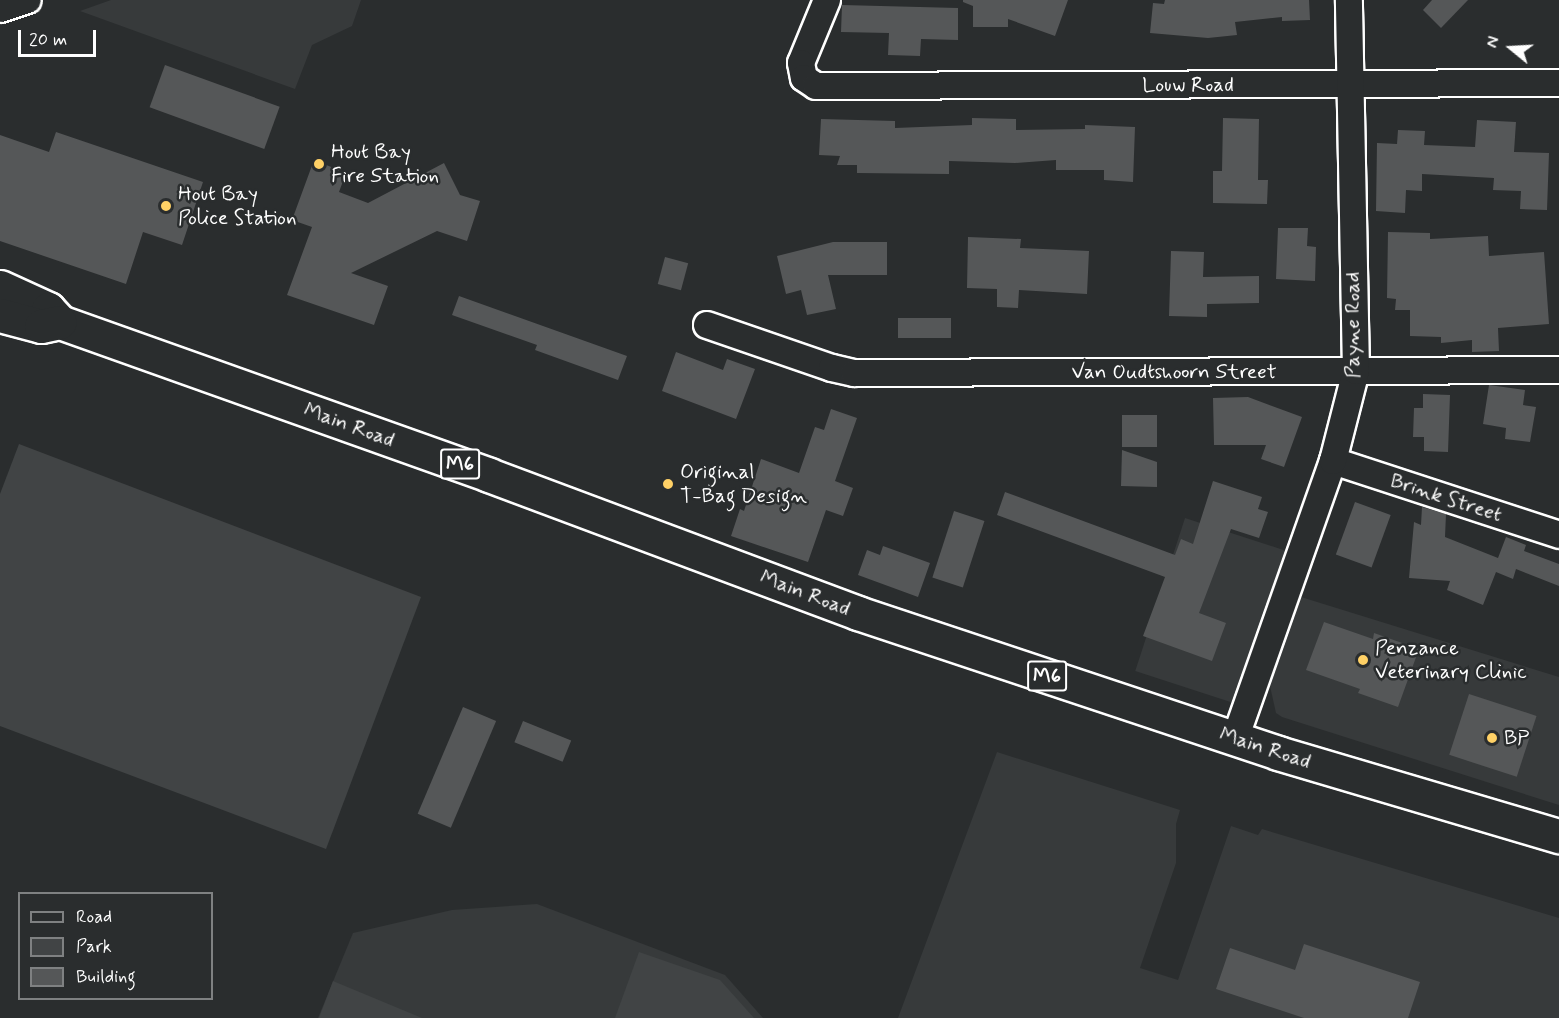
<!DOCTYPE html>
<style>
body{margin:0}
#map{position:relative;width:1559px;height:1018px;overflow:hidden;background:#2a2d2e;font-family:Mynerve,sans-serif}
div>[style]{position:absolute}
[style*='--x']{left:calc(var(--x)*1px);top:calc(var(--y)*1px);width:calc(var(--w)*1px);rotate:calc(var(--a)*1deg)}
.built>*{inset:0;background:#373a3b;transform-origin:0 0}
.green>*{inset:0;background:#414445}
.building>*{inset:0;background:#555758;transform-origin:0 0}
.roads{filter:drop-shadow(2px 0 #fff) drop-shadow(-2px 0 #fff) drop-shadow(0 2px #fff) drop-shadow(0 -2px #fff)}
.minor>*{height:26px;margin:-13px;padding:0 13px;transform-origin:13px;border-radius:13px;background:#2a2d2e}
.primary>*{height:33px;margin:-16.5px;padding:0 16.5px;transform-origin:16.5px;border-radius:16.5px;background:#2a2d2e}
.dots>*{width:16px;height:16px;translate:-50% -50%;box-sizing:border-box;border:3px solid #2a2d2e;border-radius:50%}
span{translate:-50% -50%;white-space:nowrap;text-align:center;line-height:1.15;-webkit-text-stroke:5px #2a2d2e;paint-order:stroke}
.shield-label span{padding:2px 4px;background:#2a2d2e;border:2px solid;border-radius:4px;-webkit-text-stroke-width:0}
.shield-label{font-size:20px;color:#fff;font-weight:700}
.street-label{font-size:21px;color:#fff}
.poi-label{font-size:21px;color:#fff}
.left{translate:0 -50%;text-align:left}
.legend{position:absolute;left:18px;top:892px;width:195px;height:108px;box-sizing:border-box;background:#2a2d2e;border:2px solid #7f8182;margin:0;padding:8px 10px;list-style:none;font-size:18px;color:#fff}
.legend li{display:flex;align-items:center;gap:12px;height:30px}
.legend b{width:30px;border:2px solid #7f8182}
.north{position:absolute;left:1481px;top:18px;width:60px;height:60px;-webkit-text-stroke:4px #2a2d2e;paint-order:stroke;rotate:288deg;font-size:16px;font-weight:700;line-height:24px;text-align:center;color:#fff}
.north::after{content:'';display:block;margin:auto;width:21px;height:27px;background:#fff;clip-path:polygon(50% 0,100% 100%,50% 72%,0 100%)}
.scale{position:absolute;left:18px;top:30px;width:78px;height:27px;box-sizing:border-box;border:3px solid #fff;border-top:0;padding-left:8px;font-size:18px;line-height:21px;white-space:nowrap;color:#fff;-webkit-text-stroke:4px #2a2d2e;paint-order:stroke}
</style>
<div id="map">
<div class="built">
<i style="clip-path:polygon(111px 0,361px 0,352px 26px,312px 45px,295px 89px,80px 11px)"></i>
<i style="left:1185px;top:518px;width:105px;height:161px;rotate:18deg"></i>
<i style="clip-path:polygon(1301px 597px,1559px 677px,1559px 805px,1282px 717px,1276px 713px,1270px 686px)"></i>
<i style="clip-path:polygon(997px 752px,1180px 810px,1176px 824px,1176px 863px,1140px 968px,1178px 980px,1231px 826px,1258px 835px,1262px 829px,1559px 918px,1559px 1018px,898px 1018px)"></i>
<i style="clip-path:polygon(537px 904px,725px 975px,763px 1018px,318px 1018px,353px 933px,452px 910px)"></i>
</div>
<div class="green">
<i style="clip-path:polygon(19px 444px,421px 597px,326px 849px,0 726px,0 494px)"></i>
<i style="clip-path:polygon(639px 952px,720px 980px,754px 1018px,615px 1018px)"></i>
<i style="clip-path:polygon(333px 981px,422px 1018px,319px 1018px)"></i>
</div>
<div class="building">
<i style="clip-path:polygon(963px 0,1068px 0,1055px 36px,1008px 19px,1008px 27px,973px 27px,973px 6px,963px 2px)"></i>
<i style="clip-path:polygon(1165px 0,1309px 0,1310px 20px,1282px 21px,1282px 17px,1235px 22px,1237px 35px,1208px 38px,1150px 33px,1153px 3px,1164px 4px)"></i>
<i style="clip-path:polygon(1432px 0,1468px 0,1441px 28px,1423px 10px)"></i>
<i style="clip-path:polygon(842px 5px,958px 8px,958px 40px,921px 39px,920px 56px,888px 55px,889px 33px,841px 32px)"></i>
<i style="left:165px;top:65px;width:122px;height:45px;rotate:20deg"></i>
<i style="clip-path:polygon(972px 118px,1016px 119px,1016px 130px,1085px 129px,1085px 125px,1135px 127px,1133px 182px,1104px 180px,1104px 170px,1056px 170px,1056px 160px,1015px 163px,949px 161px,949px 174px,857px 173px,857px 165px,837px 165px,840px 156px,819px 155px,821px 119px,895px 121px,895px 128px,972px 125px)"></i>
<i style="clip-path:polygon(1223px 118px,1259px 119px,1258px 180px,1268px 180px,1267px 204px,1213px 203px,1213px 171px,1222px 171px)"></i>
<i style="clip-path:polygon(1477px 120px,1516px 122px,1514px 152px,1549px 153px,1547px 210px,1520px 209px,1521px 191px,1493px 190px,1494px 178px,1422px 174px,1422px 191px,1406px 190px,1405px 213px,1376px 211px,1377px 143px,1397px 144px,1398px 130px,1425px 131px,1424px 145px,1475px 147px)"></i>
<i style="clip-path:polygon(56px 132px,203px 182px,182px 245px,143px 232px,126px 284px,0 241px,0 135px,49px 152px)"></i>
<i style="clip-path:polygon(314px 160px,346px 173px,339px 192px,368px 203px,444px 163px,460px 195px,480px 201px,467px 241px,437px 231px,351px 273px,388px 286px,374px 325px,287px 295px,312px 227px,292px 220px)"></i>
<i style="clip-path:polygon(1278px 228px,1308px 228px,1307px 246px,1316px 247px,1315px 281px,1276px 279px)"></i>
<i style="clip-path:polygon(1388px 232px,1430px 233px,1430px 239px,1488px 236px,1489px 256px,1544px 252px,1549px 324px,1498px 328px,1499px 351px,1472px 352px,1472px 340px,1441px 343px,1441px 337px,1410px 336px,1410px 310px,1395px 310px,1396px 299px,1387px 298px)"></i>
<i style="clip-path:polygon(968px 237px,1021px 239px,1020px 248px,1089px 251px,1087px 294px,1019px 290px,1018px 308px,997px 307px,997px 289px,967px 288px)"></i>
<i style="clip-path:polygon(833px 242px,887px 242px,887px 275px,828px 275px,836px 309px,807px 315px,801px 290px,786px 294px,777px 256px)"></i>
<i style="clip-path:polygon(1171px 251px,1204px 252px,1203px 277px,1259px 276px,1259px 303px,1207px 304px,1207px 317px,1169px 316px)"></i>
<i style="left:665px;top:257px;width:24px;height:28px;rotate:15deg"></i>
<i style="clip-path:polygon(459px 296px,627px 356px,618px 380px,535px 350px,537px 345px,452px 315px)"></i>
<i style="left:898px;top:318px;width:53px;height:20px"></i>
<i style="clip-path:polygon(676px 352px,723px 370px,727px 359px,755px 369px,736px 419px,662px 391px)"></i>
<i style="clip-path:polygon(1489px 385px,1525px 390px,1523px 405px,1536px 407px,1530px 442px,1505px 439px,1506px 428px,1483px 424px)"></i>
<i style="clip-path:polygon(1423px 394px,1450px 395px,1448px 452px,1424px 451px,1424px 437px,1413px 437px,1414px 408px,1423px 408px)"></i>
<i style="clip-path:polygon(1248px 397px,1302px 417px,1284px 467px,1261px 459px,1266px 445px,1214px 445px,1213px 398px)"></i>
<i style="clip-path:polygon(831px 409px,857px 418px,835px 481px,853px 488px,843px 516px,826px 510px,808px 562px,731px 536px,740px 509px,744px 511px,761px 459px,799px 473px,815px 427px,824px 430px)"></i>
<i style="left:1122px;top:415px;width:35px;height:32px"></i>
<i style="clip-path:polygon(1122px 450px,1157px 462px,1157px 487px,1121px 486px)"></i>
<i style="clip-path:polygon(1213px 481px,1262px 497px,1258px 509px,1268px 512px,1259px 538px,1231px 529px,1199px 613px,1226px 623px,1212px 661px,1143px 636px,1165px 577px,997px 515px,1005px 492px,1175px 555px,1181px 539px,1193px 544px)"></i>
<i style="left:1355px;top:502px;width:38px;height:56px;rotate:20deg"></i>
<i style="clip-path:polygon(1422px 507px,1446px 514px,1445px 537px,1498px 558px,1506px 537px,1526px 545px,1524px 551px,1559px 564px,1559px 586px,1516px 569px,1513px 579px,1496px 572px,1483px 605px,1447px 590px,1450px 581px,1409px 578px,1414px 522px,1421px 525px)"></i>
<i style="left:954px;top:511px;width:32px;height:70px;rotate:18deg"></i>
<i style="clip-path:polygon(883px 546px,930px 563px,918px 597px,858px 575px,867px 550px,880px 555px)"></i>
<i style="clip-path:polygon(1324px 622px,1373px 639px,1374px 633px,1419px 649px,1398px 707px,1358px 693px,1360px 689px,1306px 670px)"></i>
<i style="left:1469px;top:694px;width:71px;height:64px;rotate:18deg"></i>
<i style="left:463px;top:707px;width:36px;height:116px;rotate:23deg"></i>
<i style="left:523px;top:721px;width:52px;height:23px;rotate:22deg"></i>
<i style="clip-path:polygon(1304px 944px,1420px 982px,1408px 1018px,1304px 1018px,1216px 989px,1230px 948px,1295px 970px)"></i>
</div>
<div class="roads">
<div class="minor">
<i style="--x:827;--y:0;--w:68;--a:112.4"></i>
<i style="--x:801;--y:63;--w:15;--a:79"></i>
<i style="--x:804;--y:78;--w:14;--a:34"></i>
<i style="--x:816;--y:86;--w:743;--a:-0.23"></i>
<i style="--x:0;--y:9;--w:29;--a:-18"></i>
<i style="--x:707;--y:325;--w:132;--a:19"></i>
<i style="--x:832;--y:368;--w:23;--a:13"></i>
<i style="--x:854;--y:373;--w:705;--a:-0.24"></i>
<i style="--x:1333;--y:461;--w:238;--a:18.1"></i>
<i style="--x:1235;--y:739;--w:295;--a:-70.6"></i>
<i style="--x:1333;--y:461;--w:93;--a:-75.7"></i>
<i style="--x:1356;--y:371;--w:371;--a:-91.1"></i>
</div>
<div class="primary">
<i style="--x:0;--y:287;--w:53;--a:24.6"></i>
<i style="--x:48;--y:309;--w:18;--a:47"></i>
<i style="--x:60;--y:322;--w:455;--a:19.6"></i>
<i style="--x:489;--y:475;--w:394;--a:20.5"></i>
<i style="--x:858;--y:613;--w:443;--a:18.4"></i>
<i style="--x:1278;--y:753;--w:293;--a:16.5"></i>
<i style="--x:0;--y:315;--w:42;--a:15"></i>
<i style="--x:41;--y:326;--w:19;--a:-12"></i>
</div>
</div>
<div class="dots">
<i style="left:319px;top:164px;background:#ffd166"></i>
<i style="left:166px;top:206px;background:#ffd166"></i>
<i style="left:668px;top:484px;background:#ffd166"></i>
<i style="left:1363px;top:660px;background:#ffd166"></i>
<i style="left:1492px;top:738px;background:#ffd166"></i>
</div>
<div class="shield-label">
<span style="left:460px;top:464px">M6</span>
<span style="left:1047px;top:676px">M6</span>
</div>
<div class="street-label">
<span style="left:1188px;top:85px">Louw Road</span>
<span style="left:1353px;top:325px;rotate:-90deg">Payne Road</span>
<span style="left:1174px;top:372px">Van Oudtshoorn Street</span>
<span style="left:349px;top:425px;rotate:20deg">Main Road</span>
<span style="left:1446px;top:498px;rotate:18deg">Brink Street</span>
<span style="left:805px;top:593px;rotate:21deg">Main Road</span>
<span style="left:1265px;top:748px;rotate:18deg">Main Road</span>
</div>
<div class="poi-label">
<span class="left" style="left:331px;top:164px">Hout Bay<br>Fire Station</span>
<span class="left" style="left:178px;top:206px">Hout Bay<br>Police Station</span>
<span class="left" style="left:680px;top:484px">Original<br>T-Bag Design</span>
<span class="left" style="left:1375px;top:660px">Penzance<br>Veterinary Clinic</span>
<span class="left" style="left:1504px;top:738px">BP</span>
</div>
<ul class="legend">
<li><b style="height:8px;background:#2a2d2e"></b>Road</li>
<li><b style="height:16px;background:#414445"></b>Park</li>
<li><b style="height:16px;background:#555758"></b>Building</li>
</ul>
<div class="north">N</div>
<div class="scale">20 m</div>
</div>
